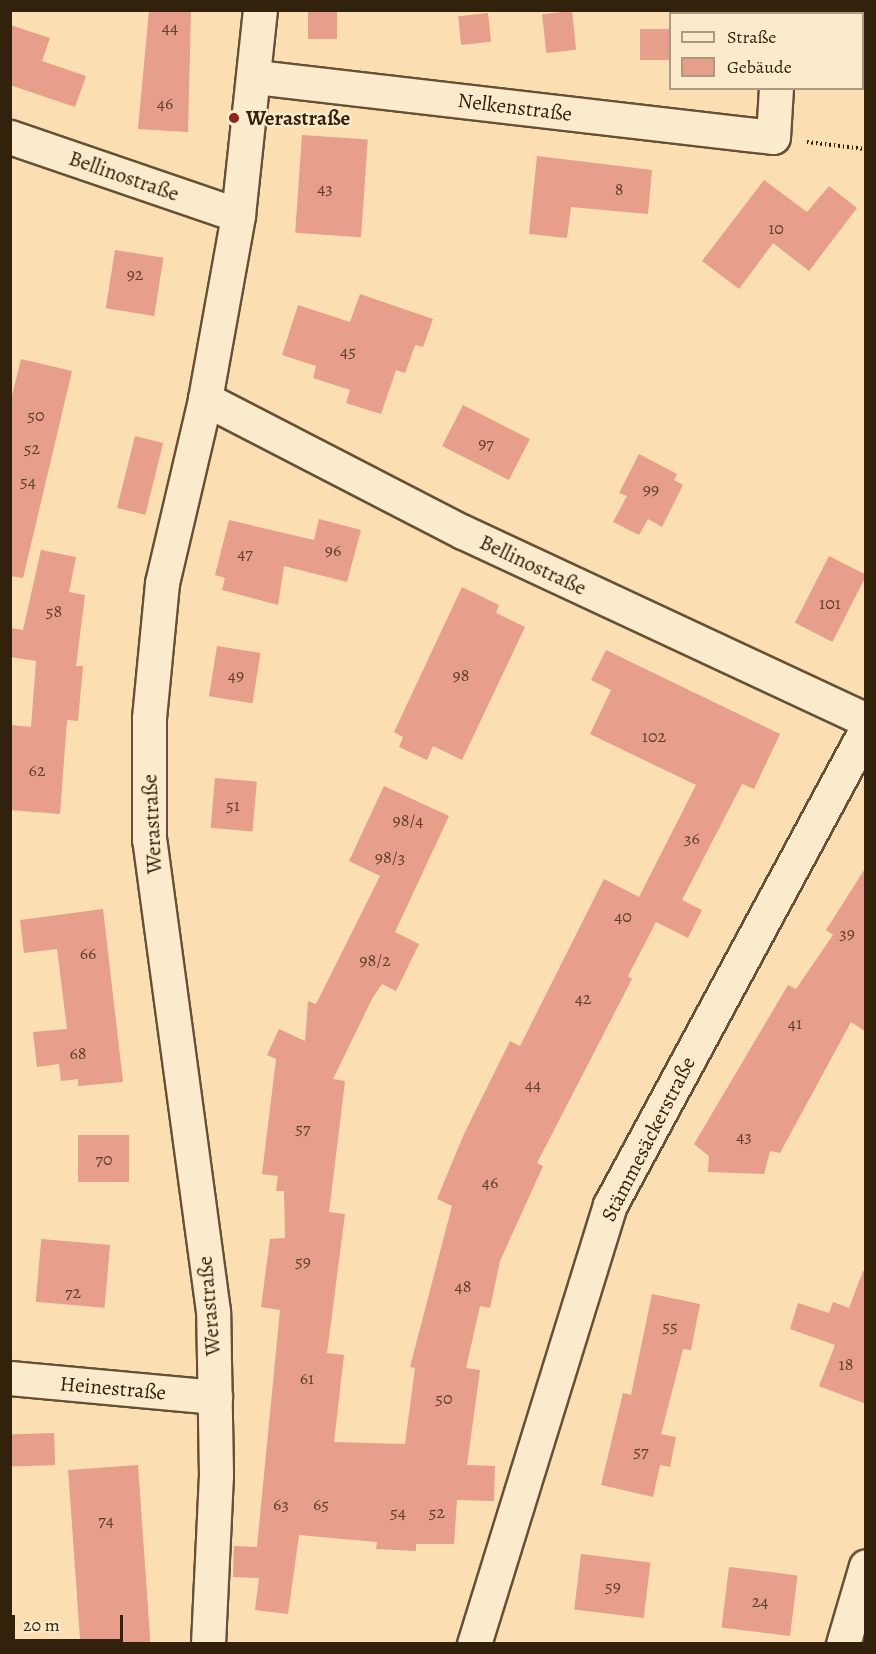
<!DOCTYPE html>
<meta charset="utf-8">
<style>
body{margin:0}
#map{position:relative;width:876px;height:1654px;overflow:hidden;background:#fbdfb2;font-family:Alegreya,serif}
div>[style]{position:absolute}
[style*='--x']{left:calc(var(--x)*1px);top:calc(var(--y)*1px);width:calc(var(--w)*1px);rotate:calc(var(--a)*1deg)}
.building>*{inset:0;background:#e79e8a;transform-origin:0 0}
.path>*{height:4px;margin-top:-2px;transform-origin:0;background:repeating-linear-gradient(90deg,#33220b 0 1.5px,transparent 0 4.5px)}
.roads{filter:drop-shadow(2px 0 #655135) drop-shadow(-2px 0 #655135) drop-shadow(0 2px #655135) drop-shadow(0 -2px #655135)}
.minor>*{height:33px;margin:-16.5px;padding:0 16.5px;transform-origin:16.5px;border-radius:16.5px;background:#fceacd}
.dots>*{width:16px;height:16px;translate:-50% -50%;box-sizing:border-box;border:3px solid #fceacd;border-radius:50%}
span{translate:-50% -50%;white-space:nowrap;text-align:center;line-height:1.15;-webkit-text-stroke:4.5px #fceacd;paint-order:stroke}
.number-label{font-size:18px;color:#60412b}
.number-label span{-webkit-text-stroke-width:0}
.street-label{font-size:21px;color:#33220b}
.poi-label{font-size:21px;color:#33220b;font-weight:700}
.left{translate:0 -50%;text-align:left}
.frame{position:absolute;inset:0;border:12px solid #33220b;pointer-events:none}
.legend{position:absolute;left:669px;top:12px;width:195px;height:78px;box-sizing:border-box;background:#fceacd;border:2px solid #ac9a7f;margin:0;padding:8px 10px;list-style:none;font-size:18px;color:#33220b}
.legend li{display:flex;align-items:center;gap:12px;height:30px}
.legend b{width:30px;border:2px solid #ac9a7f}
.scale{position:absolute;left:12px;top:1615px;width:111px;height:27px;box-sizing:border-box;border:3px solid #33220b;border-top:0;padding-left:8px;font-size:18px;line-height:21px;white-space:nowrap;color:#33220b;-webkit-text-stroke:4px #fceacd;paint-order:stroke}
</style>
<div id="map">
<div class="building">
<i style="clip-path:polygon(149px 10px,191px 10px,188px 132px,138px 129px)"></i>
<i style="left:308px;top:10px;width:29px;height:29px"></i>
<i style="left:572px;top:11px;width:39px;height:30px;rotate:84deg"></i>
<i style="left:488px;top:13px;width:29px;height:30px;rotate:84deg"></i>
<i style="clip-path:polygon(10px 25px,50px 38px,42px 61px,86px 76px,75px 107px,10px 85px)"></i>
<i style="left:670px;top:29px;width:31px;height:30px;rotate:90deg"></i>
<i style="left:302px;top:135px;width:66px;height:98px;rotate:4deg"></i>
<i style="clip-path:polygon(537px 156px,652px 170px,648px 214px,571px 207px,567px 238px,529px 234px)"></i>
<i style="clip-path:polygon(764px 180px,807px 212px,829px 186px,857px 208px,809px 271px,773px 243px,739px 289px,702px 261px)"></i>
<i style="left:115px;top:250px;width:49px;height:59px;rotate:9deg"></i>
<i style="clip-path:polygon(360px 294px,433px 319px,423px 347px,415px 345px,405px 373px,396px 370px,381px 414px,346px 403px,350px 390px,313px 378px,316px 366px,282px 355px,298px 305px,350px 322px)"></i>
<i style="clip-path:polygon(21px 359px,72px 371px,23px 578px,10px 576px,10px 404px)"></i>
<i style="left:463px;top:405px;width:75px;height:46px;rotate:27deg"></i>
<i style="left:135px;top:436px;width:29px;height:74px;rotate:14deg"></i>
<i style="clip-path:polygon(639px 454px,677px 474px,674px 480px,683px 485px,662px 527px,648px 519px,639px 535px,613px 522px,627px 496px,619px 493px)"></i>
<i style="clip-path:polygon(319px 519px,361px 530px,347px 582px,284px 566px,278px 605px,222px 590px,225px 578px,215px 575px,229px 520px,314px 540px)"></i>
<i style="clip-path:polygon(41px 550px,76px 557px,69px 592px,85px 595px,76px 666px,83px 666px,78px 721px,67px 720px,60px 814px,10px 810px,10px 725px,31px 727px,36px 661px,10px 657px,10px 628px,23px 630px)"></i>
<i style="left:829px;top:556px;width:42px;height:75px;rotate:27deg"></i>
<i style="clip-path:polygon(462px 587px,499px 605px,496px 613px,525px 627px,462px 760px,433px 746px,427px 760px,399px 747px,403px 737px,394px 732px)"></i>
<i style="left:217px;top:646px;width:44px;height:51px;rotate:9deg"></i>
<i style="clip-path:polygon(606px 650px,780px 734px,754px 789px,742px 784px,682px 900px,702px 910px,688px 938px,656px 922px,628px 976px,632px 979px,537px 1163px,543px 1166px,500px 1261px,490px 1308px,480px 1306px,466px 1368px,480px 1370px,467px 1465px,495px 1466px,494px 1501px,457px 1500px,454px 1544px,416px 1544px,416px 1551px,376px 1549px,377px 1542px,299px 1535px,288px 1614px,255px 1610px,259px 1578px,233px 1577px,234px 1546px,257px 1547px,280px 1310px,261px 1307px,270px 1239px,285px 1238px,284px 1191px,276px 1191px,278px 1176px,262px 1174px,276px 1059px,267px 1055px,279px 1029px,305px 1041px,308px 1001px,316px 1004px,380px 876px,349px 861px,384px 786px,449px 816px,395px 932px,419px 944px,396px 991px,382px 984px,373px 997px,333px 1079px,345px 1081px,329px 1212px,345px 1214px,327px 1353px,344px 1355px,334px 1442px,405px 1444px,415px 1368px,410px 1367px,452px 1206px,437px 1199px,464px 1134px,510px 1041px,520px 1046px,604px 879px,639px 897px,696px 785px,590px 734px,611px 690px,591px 680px)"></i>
<i style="left:215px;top:778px;width:42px;height:50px;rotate:5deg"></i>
<i style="clip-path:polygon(866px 867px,866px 1032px,851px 1022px,780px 1153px,770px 1151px,764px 1174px,708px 1172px,709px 1156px,694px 1144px,788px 985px,796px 989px,833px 935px,826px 930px)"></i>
<i style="clip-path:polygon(103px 909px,123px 1082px,78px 1086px,78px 1079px,61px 1081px,59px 1064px,37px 1067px,33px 1032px,67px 1029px,57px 949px,24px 953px,20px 920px)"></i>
<i style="left:78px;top:1135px;width:51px;height:47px"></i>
<i style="left:110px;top:1245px;width:63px;height:69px;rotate:95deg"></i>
<i style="clip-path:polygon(863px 1271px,866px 1272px,866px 1404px,819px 1386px,835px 1345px,790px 1329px,798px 1303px,829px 1313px,833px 1302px,849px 1308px)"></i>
<i style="clip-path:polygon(652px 1294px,700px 1304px,691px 1350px,683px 1349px,661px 1434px,676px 1437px,670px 1467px,660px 1465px,653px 1497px,601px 1485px,623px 1393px,631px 1395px)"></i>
<i style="left:54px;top:1433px;width:32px;height:44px;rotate:88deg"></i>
<i style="left:138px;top:1465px;width:179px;height:70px;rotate:86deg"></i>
<i style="left:581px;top:1554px;width:70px;height:56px;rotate:7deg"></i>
<i style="left:729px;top:1567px;width:69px;height:61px;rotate:7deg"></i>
</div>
<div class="path">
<i style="--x:807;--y:142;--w:59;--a:6.8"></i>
</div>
<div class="roads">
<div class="minor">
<i style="--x:781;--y:14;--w:4;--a:-90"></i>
<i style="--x:256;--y:77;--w:520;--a:6.62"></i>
<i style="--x:773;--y:137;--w:49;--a:-86.5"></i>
<i style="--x:10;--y:137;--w:241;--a:18.9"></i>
<i style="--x:205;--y:399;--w:290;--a:27.3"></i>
<i style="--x:463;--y:532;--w:445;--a:25"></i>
<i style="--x:10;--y:1378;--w:206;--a:5.3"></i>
<i style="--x:208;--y:1644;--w:169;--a:-87.3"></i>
<i style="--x:216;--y:1475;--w:164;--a:-91"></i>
<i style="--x:213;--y:1311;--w:475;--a:-97.7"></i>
<i style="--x:149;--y:840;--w:122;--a:-90"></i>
<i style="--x:149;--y:718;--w:136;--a:-84.5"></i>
<i style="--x:162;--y:583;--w:189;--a:-76.8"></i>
<i style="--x:205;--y:399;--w:187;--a:-79.8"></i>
<i style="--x:238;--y:215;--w:206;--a:-83.9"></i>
<i style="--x:474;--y:1644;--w:460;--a:-72.8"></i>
<i style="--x:610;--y:1205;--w:540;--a:-61.68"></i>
<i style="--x:843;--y:1644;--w:81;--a:-73.6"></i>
</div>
</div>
<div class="dots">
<i style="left:234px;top:118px;background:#8f2418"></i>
</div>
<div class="number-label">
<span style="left:170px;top:27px">44</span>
<span style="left:165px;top:103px">46</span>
<span style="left:325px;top:188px">43</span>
<span style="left:619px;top:189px">8</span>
<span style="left:776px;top:228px">10</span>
<span style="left:135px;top:274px">92</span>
<span style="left:348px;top:351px">45</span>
<span style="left:36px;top:415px">50</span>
<span style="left:486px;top:443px">97</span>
<span style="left:32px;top:448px">52</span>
<span style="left:28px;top:481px">54</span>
<span style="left:651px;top:489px">99</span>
<span style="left:333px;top:550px">96</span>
<span style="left:245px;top:553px">47</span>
<span style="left:830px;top:603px">101</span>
<span style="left:54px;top:611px">58</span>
<span style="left:236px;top:675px">49</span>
<span style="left:461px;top:675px">98</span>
<span style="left:654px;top:736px">102</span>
<span style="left:37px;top:770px">62</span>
<span style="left:233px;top:805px">51</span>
<span style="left:408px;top:820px">98/4</span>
<span style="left:692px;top:838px">36</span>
<span style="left:390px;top:857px">98/3</span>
<span style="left:623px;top:916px">40</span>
<span style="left:847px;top:933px">39</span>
<span style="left:88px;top:953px">66</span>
<span style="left:375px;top:960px">98/2</span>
<span style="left:583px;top:998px">42</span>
<span style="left:795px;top:1023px">41</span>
<span style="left:78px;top:1053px">68</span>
<span style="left:533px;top:1084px">44</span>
<span style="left:303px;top:1128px">57</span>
<span style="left:744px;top:1136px">43</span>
<span style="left:104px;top:1159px">70</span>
<span style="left:490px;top:1182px">46</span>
<span style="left:303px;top:1261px">59</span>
<span style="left:463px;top:1286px">48</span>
<span style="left:73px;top:1292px">72</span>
<span style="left:670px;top:1326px">55</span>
<span style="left:846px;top:1364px">18</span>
<span style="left:307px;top:1378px">61</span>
<span style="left:444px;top:1398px">50</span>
<span style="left:641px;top:1451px">57</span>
<span style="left:281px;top:1504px">63</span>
<span style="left:321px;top:1504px">65</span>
<span style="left:398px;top:1512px">54</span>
<span style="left:437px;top:1512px">52</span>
<span style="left:106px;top:1520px">74</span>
<span style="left:613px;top:1586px">59</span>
<span style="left:760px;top:1601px">24</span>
</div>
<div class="street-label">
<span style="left:515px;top:107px;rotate:7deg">Nelkenstraße</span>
<span style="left:124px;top:176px;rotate:19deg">Bellinostraße</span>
<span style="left:533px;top:565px;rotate:25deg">Bellinostraße</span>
<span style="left:152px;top:824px;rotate:-93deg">Werastraße</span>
<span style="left:648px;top:1139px;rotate:-63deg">Stämmesäckerstraße</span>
<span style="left:209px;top:1306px;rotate:-95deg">Werastraße</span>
<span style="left:113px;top:1388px;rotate:5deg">Heinestraße</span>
</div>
<div class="poi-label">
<span class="left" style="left:246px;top:118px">Werastraße</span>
</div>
<div class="frame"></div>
<ul class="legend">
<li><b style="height:8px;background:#fceacd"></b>Straße</li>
<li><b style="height:16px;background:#e79e8a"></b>Gebäude</li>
</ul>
<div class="scale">20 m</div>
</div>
